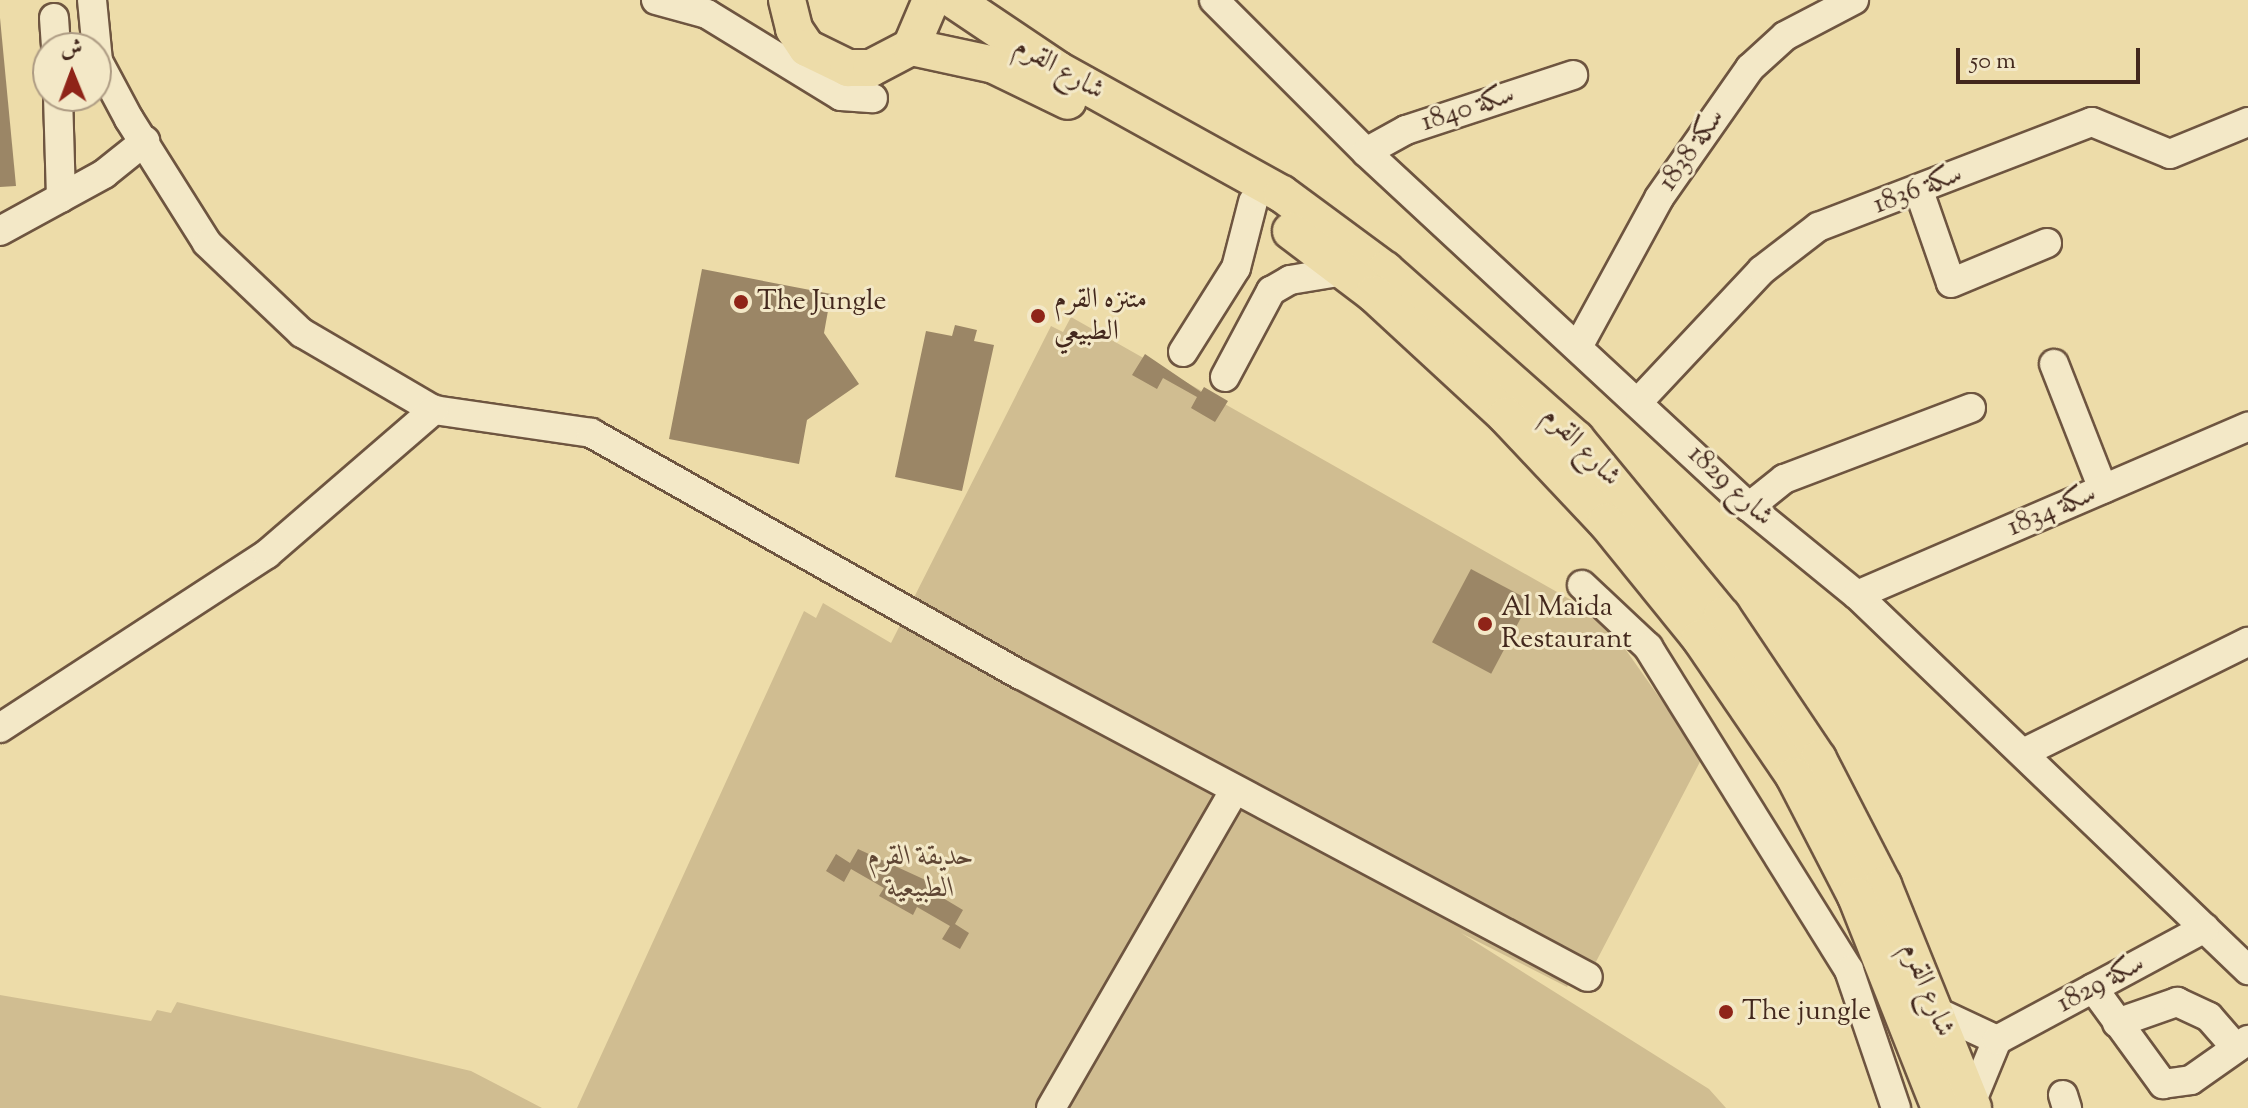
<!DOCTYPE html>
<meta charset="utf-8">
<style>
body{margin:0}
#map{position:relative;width:2248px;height:1108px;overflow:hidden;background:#eddca9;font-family:"Sorts Mill Goudy",Amiri,serif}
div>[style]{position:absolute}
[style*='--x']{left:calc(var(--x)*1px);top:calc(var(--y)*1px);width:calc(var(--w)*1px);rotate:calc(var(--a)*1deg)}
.green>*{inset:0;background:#d0bd91}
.building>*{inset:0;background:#9b8666;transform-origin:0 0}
.roads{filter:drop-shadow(2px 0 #6e5540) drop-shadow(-2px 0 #6e5540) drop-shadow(0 2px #6e5540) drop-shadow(0 -2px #6e5540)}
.minor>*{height:28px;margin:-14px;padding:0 14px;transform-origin:14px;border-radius:14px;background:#f3e8c7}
.major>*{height:36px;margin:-18px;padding:0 18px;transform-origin:18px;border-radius:18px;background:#eddca9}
.dots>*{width:22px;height:22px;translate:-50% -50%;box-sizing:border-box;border:4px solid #f3e8c7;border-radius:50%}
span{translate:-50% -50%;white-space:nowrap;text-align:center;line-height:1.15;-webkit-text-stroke:6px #f3e8c7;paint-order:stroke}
.street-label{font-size:28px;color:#43281d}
.poi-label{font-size:28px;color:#43281d}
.left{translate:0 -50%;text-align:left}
.park-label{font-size:28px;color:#5f4634;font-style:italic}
.north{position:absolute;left:32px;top:32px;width:80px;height:80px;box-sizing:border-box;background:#f3e8c7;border:2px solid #ad9b83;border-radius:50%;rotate:359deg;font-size:22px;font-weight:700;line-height:32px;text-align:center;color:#43281d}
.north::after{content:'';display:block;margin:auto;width:28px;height:36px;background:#8f2418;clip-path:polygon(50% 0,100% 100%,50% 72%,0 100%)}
.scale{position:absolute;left:1956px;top:48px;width:184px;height:36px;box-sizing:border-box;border:4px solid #43281d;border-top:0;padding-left:10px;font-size:24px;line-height:28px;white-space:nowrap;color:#43281d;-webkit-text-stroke:6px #f3e8c7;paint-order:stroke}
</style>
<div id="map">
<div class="green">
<i style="clip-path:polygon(1071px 317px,1580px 605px,1621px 643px,1702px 758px,1587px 979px,1575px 973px,1567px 987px,1461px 933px,1709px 1089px,1726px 1108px,577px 1108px,804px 611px,816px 618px,823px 603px,891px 643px,1051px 326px,1063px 332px)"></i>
<i style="clip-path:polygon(0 995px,151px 1021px,157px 1010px,171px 1013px,177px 1002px,471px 1071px,542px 1108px,0 1108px)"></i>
</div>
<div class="building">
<i style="clip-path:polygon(0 18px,16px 186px,0 187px)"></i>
<i style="clip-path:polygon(702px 269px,831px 294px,824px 333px,859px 384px,807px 420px,799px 464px,669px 439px)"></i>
<i style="clip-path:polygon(955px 325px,977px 330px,974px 341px,994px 345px,962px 491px,895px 477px,926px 331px,952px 336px)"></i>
<i style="clip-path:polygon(1145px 354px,1201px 392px,1204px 387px,1228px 401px,1215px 422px,1191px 408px,1197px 397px,1163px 378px,1157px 389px,1132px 375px)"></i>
<i style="left:1471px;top:569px;width:67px;height:83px;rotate:28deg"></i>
<i style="clip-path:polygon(858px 849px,932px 883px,928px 889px,963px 910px,955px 924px,969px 933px,960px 949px,942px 939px,950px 926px,917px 907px,913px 915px,879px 896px,884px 888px,851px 869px,844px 882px,826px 871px,836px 854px,850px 863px)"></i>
</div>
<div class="roads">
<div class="minor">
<i style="--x:92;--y:0;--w:61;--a:84.4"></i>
<i style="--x:98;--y:61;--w:66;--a:61.9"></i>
<i style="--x:129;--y:119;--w:146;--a:57.8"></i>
<i style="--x:207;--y:243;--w:131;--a:43.5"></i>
<i style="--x:302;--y:333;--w:153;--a:30.3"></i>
<i style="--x:434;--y:410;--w:159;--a:8.3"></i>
<i style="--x:591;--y:433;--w:493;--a:29.4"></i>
<i style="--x:1021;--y:675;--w:642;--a:28.04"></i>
<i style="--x:656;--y:0;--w:53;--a:15.4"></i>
<i style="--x:707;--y:14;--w:157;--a:31.5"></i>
<i style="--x:841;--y:96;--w:32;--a:4"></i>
<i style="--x:1214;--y:0;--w:215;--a:45"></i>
<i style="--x:1366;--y:152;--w:522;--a:42.83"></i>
<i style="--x:1749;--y:507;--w:139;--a:39.2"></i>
<i style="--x:1857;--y:595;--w:542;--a:43.8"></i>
<i style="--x:54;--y:18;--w:30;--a:86"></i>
<i style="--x:58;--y:96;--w:102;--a:88.3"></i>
<i style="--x:1366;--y:152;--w:46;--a:-28.8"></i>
<i style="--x:1406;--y:130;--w:176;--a:-18.2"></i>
<i style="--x:1919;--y:191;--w:97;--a:70.8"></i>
<i style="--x:1951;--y:283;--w:104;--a:-22.6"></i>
<i style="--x:0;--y:231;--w:119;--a:-28.7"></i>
<i style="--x:104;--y:174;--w:53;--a:-38.8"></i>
<i style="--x:1579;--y:345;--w:167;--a:-61.4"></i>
<i style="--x:1659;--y:198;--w:159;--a:-55"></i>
<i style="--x:1750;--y:68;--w:47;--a:-42.4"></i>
<i style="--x:1785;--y:36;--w:78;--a:-27.6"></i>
<i style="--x:1183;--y:352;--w:99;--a:-57.8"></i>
<i style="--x:1236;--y:268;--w:68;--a:-75.6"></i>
<i style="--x:2054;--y:364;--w:134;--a:68.6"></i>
<i style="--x:1225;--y:377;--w:98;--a:-61.9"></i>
<i style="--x:1271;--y:291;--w:22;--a:-30"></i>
<i style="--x:1290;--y:280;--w:55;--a:-9.5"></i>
<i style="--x:1640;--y:400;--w:178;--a:-46.8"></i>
<i style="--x:1762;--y:270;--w:71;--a:-37.5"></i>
<i style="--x:1818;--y:227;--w:293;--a:-21"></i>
<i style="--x:2092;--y:122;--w:84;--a:22.3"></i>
<i style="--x:2170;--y:154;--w:84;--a:-22.3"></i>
<i style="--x:1749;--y:507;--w:45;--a:-38.7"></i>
<i style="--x:1784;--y:479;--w:200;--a:-20.8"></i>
<i style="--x:1582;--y:585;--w:91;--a:43.2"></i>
<i style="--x:1648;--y:647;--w:380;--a:58.1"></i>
<i style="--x:1849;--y:970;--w:146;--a:71.2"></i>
<i style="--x:1857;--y:595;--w:426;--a:-23.3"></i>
<i style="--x:0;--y:728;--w:319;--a:-33.1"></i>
<i style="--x:267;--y:554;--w:221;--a:-40.8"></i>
<i style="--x:2023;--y:753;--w:251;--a:-26.3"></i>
<i style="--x:2093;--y:988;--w:119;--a:53.9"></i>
<i style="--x:2163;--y:1084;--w:28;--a:-8"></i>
<i style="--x:2191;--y:1080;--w:70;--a:-35.1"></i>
<i style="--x:1937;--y:1012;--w:66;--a:25"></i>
<i style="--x:2117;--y:1023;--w:64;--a:-19.3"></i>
<i style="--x:2177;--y:1002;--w:35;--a:25"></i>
<i style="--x:2209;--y:1017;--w:41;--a:48.9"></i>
<i style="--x:2063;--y:1095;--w:14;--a:73"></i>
<i style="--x:1971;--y:1103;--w:68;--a:-67.6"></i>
<i style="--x:1997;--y:1040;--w:236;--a:-28.3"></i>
<i style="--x:1051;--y:1108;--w:366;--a:-60"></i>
</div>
<div class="major">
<i style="--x:787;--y:0;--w:30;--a:76"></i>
<i style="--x:794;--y:29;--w:23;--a:56"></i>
<i style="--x:807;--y:48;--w:46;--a:26"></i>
<i style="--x:848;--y:68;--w:23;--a:0"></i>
<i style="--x:871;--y:68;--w:45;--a:-27.7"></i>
<i style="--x:911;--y:47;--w:51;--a:-66.9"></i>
<i style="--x:954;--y:0;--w:125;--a:33.9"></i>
<i style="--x:1058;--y:70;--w:256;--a:29"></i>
<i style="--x:1282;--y:194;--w:128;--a:36.4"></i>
<i style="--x:1385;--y:270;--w:255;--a:41.5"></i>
<i style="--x:1576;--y:439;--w:229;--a:50.5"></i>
<i style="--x:1722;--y:616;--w:172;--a:56.1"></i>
<i style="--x:1818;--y:759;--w:142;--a:62.7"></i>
<i style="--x:1883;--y:885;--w:240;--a:68"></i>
<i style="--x:911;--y:47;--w:85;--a:12.2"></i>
<i style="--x:994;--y:65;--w:82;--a:25.9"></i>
<i style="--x:1291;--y:231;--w:104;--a:37.2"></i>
<i style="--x:1374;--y:294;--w:180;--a:42.7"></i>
<i style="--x:1506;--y:416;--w:146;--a:46.7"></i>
<i style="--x:1606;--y:522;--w:149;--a:51"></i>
<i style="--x:1700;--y:638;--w:167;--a:55.7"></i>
<i style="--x:1794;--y:776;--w:135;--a:62.7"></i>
<i style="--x:1856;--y:896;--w:228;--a:68.4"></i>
</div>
</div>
<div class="dots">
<i style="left:741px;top:302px;background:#8f2418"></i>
<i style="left:1038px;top:316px;background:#8f2418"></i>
<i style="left:1485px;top:624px;background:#8f2418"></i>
<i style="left:1726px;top:1012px;background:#8f2418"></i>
</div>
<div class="street-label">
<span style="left:1059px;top:69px;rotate:30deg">شارع القرم</span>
<span style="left:1468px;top:109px;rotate:-18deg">سكة 1840</span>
<span style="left:1692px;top:150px;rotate:-55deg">1838 سكة</span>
<span style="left:1918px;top:190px;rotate:-21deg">سكة 1836</span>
<span style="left:1581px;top:447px;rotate:46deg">شارع القرم</span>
<span style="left:1730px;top:486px;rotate:43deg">1829 شارع</span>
<span style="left:2052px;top:511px;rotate:-23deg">سكة 1834</span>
<span style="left:2101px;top:984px;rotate:-28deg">سكة 1829</span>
<span style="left:1927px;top:990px;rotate:68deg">شارع القرم</span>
</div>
<div class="poi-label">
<span class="left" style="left:1054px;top:316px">متنزه القرم<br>الطبيعي</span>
<span class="left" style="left:757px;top:302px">The Jungle</span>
<span class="left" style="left:1501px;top:624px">Al Maida<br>Restaurant</span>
<span class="left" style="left:1742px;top:1012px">The jungle</span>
</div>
<div class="park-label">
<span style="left:921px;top:873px">حديقة القرم<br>الطبيعية</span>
</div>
<div class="north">ش</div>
<div class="scale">50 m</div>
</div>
